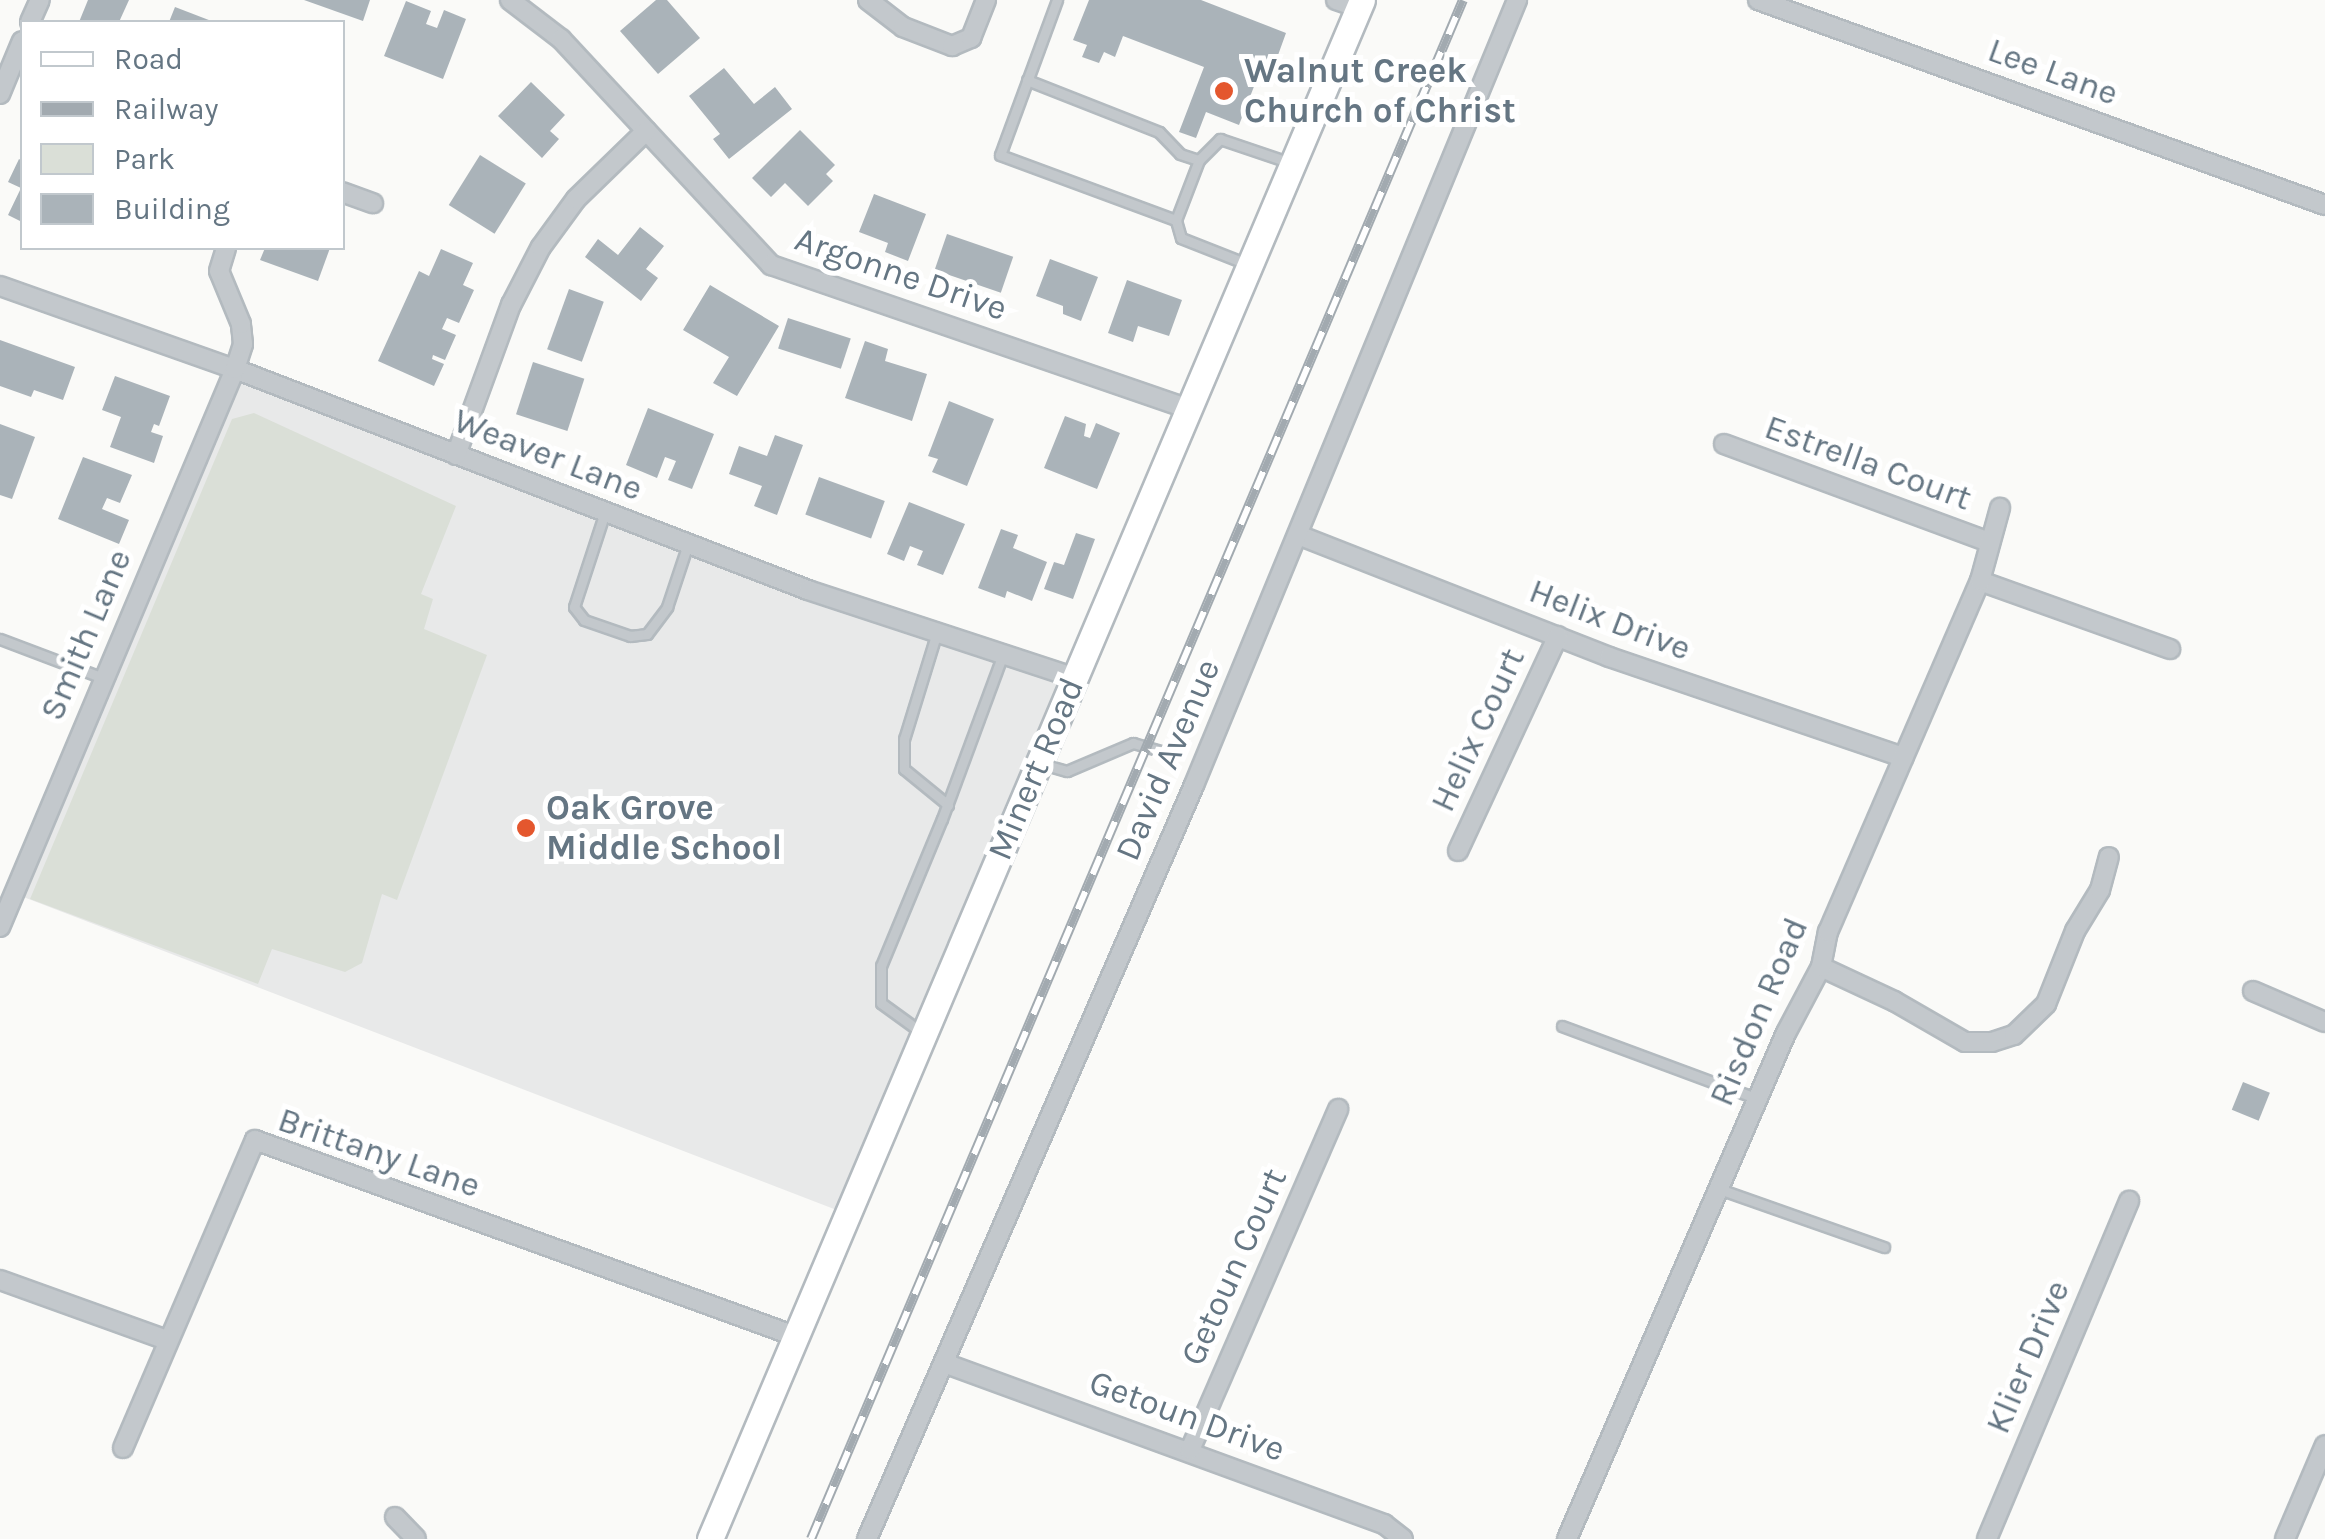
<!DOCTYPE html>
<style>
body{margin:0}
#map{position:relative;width:2325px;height:1539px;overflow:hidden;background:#fafaf8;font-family:Karla,sans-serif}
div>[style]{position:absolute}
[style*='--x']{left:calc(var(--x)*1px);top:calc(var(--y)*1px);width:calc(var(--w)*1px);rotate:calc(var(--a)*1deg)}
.built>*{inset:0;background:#e8e9e9}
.green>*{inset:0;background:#dadfd7}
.building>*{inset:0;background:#aab3b9;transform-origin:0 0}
.roads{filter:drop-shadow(2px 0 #b3babf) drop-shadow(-2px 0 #b3babf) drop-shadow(0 2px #b3babf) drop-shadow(0 -2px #b3babf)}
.lane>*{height:9px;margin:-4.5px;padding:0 4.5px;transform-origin:4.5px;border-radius:4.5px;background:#c3c8cc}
.street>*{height:18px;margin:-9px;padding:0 9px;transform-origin:9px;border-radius:9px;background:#c3c8cc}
.secondary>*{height:25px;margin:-12.5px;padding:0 12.5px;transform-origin:12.5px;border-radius:12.5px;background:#fff}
.rail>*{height:10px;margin-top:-5px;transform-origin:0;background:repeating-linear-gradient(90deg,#fff 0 19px,#a2aab0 0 38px);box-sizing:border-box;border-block:2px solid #a2aab0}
.dots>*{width:28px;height:28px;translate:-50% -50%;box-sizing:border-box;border:5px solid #fff;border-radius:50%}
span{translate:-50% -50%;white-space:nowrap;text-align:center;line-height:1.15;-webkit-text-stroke:10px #fff;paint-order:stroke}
.poi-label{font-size:35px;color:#657683;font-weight:700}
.left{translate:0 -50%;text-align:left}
.street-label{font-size:35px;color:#657683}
.legend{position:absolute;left:20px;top:20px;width:325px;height:230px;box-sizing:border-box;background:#fff;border:2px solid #c1c8cd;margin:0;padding:12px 18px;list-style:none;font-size:30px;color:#657683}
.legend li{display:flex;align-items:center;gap:20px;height:50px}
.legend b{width:50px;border:2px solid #c1c8cd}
</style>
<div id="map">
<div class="built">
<i style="clip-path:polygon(235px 369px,456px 455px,1075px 678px,847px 1214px,13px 893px)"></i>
</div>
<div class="green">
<i style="clip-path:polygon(254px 413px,456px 506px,421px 594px,433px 599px,424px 629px,487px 655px,397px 900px,382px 894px,362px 963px,345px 972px,272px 949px,258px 984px,30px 899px,232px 419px)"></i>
</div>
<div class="building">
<i style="clip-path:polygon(88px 0,129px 0,119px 22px,79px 22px)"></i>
<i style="clip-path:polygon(304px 0,370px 0,363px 21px)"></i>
<i style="clip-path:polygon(656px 0,667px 0,700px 38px,658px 74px,620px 31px)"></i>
<i style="clip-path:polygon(1089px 0,1201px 0,1286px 33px,1273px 69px,1262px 66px,1239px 125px,1206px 112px,1196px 138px,1179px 132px,1204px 67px,1123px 36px,1115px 57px,1104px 52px,1099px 63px,1082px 57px,1087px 45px,1073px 40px)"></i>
<i style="clip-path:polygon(406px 1px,431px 11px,426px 24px,437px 28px,444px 10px,466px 19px,443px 79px,384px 56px)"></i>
<i style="clip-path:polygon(175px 7px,214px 22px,169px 22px)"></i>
<i style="clip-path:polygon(724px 68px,754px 104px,775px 87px,792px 109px,729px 159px,713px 139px,720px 134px,689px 96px)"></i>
<i style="clip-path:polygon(531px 82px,565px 115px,550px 131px,559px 139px,542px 158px,498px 116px)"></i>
<i style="clip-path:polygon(800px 130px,835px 165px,826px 174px,833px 181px,808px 206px,785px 183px,771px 197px,752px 178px)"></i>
<i style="left:480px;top:155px;width:54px;height:59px;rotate:32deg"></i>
<i style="clip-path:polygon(19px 159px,22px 161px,22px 222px,8px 215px,21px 188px,8px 182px)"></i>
<i style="clip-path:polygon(874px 194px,926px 214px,908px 261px,885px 252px,888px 243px,859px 232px)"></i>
<i style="clip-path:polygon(640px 227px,664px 246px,646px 269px,658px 278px,641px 301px,585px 257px,598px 239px,618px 255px)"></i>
<i style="left:947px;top:234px;width:70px;height:38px;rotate:19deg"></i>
<i style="clip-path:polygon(265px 248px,330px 248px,318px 281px,260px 260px)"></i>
<i style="clip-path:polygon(441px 249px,473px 263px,463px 285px,474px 290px,459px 323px,447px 318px,442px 329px,456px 335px,445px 360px,433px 355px,432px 359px,444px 364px,434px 386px,378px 361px,419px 271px,429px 276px)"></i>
<i style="clip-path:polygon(1050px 259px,1098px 277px,1081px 321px,1063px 314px,1063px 306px,1036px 296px)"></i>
<i style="clip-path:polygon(1127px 280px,1182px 300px,1169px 336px,1138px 326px,1133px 342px,1108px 333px)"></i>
<i style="clip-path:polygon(710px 285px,779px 326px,737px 396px,713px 383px,729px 357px,683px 330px)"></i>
<i style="left:569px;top:289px;width:37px;height:64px;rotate:20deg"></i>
<i style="left:788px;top:318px;width:66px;height:32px;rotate:18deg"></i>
<i style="clip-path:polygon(0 340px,75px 367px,63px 400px,34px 390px,31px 397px,0 386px)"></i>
<i style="clip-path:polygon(865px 341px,888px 349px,885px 361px,927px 374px,912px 421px,845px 398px)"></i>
<i style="left:533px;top:362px;width:54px;height:55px;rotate:18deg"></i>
<i style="clip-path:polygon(115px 376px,170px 396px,159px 426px,154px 424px,151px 432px,163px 436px,154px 463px,110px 447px,121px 417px,102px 410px)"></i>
<i style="clip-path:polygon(949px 401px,994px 419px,967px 486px,932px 472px,938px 459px,928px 456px)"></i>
<i style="clip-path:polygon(648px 408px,714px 434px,692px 489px,668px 480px,676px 461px,665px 457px,657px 478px,626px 465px)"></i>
<i style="clip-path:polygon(1065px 416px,1086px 424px,1084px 436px,1090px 438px,1096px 423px,1120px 433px,1097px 489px,1044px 468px)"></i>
<i style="clip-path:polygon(0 424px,35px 437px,12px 499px,0 495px)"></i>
<i style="clip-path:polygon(775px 435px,803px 445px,777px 515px,754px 506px,762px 486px,729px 474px,739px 446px,767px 456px)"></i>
<i style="clip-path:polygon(83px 457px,132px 475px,120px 503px,107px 498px,102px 509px,129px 520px,119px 544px,58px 519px)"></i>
<i style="left:819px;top:477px;width:70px;height:40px;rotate:20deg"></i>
<i style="clip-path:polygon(909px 502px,965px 524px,943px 575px,917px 565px,923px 551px,910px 546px,904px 561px,887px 554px)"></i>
<i style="clip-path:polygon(1001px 529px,1018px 535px,1013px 548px,1047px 562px,1032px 601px,1007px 591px,1005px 598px,978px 588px)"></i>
<i style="clip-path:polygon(1076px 533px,1095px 539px,1073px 599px,1044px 589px,1054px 562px,1064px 565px)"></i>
<i style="left:2243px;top:1082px;width:29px;height:30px;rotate:22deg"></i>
</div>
<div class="roads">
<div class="lane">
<i style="--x:1057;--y:0;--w:165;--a:110.2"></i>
<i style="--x:1000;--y:155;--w:188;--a:20.3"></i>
<i style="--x:1027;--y:80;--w:142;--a:21.5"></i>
<i style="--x:1159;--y:132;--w:30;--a:46"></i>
<i style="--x:1180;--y:154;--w:20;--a:18"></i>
<i style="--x:1247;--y:264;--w:71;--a:-158.5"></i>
<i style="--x:1181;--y:238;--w:19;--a:-106"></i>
<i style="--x:1176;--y:220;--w:64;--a:-69"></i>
<i style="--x:1199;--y:160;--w:30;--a:-45"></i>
<i style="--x:1220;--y:139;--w:75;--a:18.7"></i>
<i style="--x:605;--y:512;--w:100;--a:108.1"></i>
<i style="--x:574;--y:607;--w:16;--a:52"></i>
<i style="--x:584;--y:620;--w:49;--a:19.2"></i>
<i style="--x:630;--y:636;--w:17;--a:-7"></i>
<i style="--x:647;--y:634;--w:34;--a:-53"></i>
<i style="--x:667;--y:607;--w:66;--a:-71.6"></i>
<i style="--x:937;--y:632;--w:112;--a:107.1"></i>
<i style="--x:904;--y:739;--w:30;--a:90"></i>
<i style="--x:904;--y:769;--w:57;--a:39.3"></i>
<i style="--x:0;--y:639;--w:110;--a:20.7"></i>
<i style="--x:1042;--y:764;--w:26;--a:16"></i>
<i style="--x:1067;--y:771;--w:72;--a:-23"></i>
<i style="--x:1133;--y:743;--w:29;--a:16"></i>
<i style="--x:1562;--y:1026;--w:207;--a:20.4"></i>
<i style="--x:921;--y:1032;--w:49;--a:-144.1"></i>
<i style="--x:881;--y:1003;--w:37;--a:-90"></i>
<i style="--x:881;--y:966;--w:159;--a:-67.5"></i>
<i style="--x:942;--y:819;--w:176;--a:-69.7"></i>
<i style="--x:1719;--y:1189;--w:175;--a:19.4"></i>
</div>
<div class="street">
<i style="--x:510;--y:0;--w:64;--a:37.4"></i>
<i style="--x:561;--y:39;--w:309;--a:47.1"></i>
<i style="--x:771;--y:265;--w:443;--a:19"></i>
<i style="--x:868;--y:0;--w:44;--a:37.6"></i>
<i style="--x:903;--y:27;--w:53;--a:21.2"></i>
<i style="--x:952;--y:46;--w:21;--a:-23"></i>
<i style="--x:971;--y:38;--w:41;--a:-68.5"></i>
<i style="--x:1336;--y:0;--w:24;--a:19"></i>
<i style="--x:1758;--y:0;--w:603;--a:19.88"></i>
<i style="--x:30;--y:22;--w:24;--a:-66"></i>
<i style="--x:0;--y:94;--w:57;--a:-67.5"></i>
<i style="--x:342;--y:192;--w:33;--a:20"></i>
<i style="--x:0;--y:286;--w:249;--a:19.5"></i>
<i style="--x:235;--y:369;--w:614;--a:21.09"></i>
<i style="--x:808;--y:590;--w:281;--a:18.2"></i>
<i style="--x:1724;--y:444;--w:283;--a:20.3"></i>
<i style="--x:456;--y:455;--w:160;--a:-69.9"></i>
<i style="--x:511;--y:305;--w:65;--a:-62.7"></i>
<i style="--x:541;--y:247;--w:59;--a:-53.9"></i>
<i style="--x:576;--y:199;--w:98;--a:-44.2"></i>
<i style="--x:1298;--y:535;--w:334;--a:21.4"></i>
<i style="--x:1609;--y:657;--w:311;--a:18.8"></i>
<i style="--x:1980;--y:581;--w:202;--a:19.7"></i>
<i style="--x:1458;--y:851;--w:237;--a:-65.1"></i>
<i style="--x:0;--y:927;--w:605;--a:-67.16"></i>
<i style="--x:235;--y:369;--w:26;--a:-72"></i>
<i style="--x:243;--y:344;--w:20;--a:-96"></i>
<i style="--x:241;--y:324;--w:57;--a:-112.5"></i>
<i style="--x:219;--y:271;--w:24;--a:-73"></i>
<i style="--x:1821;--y:967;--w:81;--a:25"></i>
<i style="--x:1894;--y:1001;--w:82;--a:30"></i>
<i style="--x:1965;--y:1042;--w:27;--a:0"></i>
<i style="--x:1992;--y:1042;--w:23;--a:-18"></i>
<i style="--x:2014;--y:1035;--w:45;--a:-44.1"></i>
<i style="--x:2046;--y:1004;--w:79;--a:-68.3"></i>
<i style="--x:2075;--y:931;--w:48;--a:-58.6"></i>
<i style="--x:2100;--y:890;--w:34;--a:-75"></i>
<i style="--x:2253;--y:991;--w:78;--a:23.3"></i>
<i style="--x:0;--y:1280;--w:177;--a:19.8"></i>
<i style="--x:944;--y:1363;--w:469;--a:20.1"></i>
<i style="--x:1384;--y:1524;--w:24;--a:38"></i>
<i style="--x:123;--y:1448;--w:335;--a:-66.8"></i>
<i style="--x:255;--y:1140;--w:574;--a:19.95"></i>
<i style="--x:1190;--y:1450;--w:372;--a:-66.5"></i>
<i style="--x:395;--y:1517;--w:30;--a:46"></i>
<i style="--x:867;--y:1539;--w:822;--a:-66.55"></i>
<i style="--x:1194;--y:785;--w:849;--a:-67.63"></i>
<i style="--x:1567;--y:1539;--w:551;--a:-66.6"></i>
<i style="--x:1786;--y:1033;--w:75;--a:-62.1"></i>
<i style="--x:1821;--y:967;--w:36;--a:-79"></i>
<i style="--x:1828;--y:932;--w:382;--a:-66.6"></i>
<i style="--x:1980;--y:581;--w:76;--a:-74.7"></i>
<i style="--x:1987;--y:1539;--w:367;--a:-67.2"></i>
<i style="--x:2285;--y:1539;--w:102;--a:-66.9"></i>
</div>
<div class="secondary">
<i style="--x:710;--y:1539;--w:1671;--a:-67.04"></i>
</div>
</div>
<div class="rail">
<i style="--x:811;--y:1539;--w:1671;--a:-67.04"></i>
</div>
<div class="dots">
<i style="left:1224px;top:91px;background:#e4572e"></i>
<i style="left:526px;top:828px;background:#e4572e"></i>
</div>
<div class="poi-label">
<span class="left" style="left:1244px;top:91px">Walnut Creek<br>Church of Christ</span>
<span class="left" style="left:546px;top:828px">Oak Grove<br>Middle School</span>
</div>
<div class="street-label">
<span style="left:2053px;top:72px;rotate:20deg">Lee Lane</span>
<span style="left:901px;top:274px;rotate:19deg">Argonne Drive</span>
<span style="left:548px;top:455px;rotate:21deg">Weaver Lane</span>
<span style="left:1868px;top:463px;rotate:20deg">Estrella Court</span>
<span style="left:1610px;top:620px;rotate:21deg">Helix Drive</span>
<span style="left:86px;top:635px;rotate:-67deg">Smith Lane</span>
<span style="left:1478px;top:730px;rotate:-65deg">Helix Court</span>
<span style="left:1168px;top:760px;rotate:-67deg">David Avenue</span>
<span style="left:1036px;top:769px;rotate:-67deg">Minert Road</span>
<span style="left:1759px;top:1012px;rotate:-67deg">Risdon Road</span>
<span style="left:379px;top:1153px;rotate:19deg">Brittany Lane</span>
<span style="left:1234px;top:1267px;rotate:-66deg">Getoun Court</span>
<span style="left:2028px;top:1357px;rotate:-67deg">Klier Drive</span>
<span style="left:1187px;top:1416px;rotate:20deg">Getoun Drive</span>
</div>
<ul class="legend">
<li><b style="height:12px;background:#fff"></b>Road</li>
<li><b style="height:12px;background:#a2aab0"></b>Railway</li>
<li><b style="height:28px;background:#dadfd7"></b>Park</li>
<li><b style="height:28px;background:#aab3b9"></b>Building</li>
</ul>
</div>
